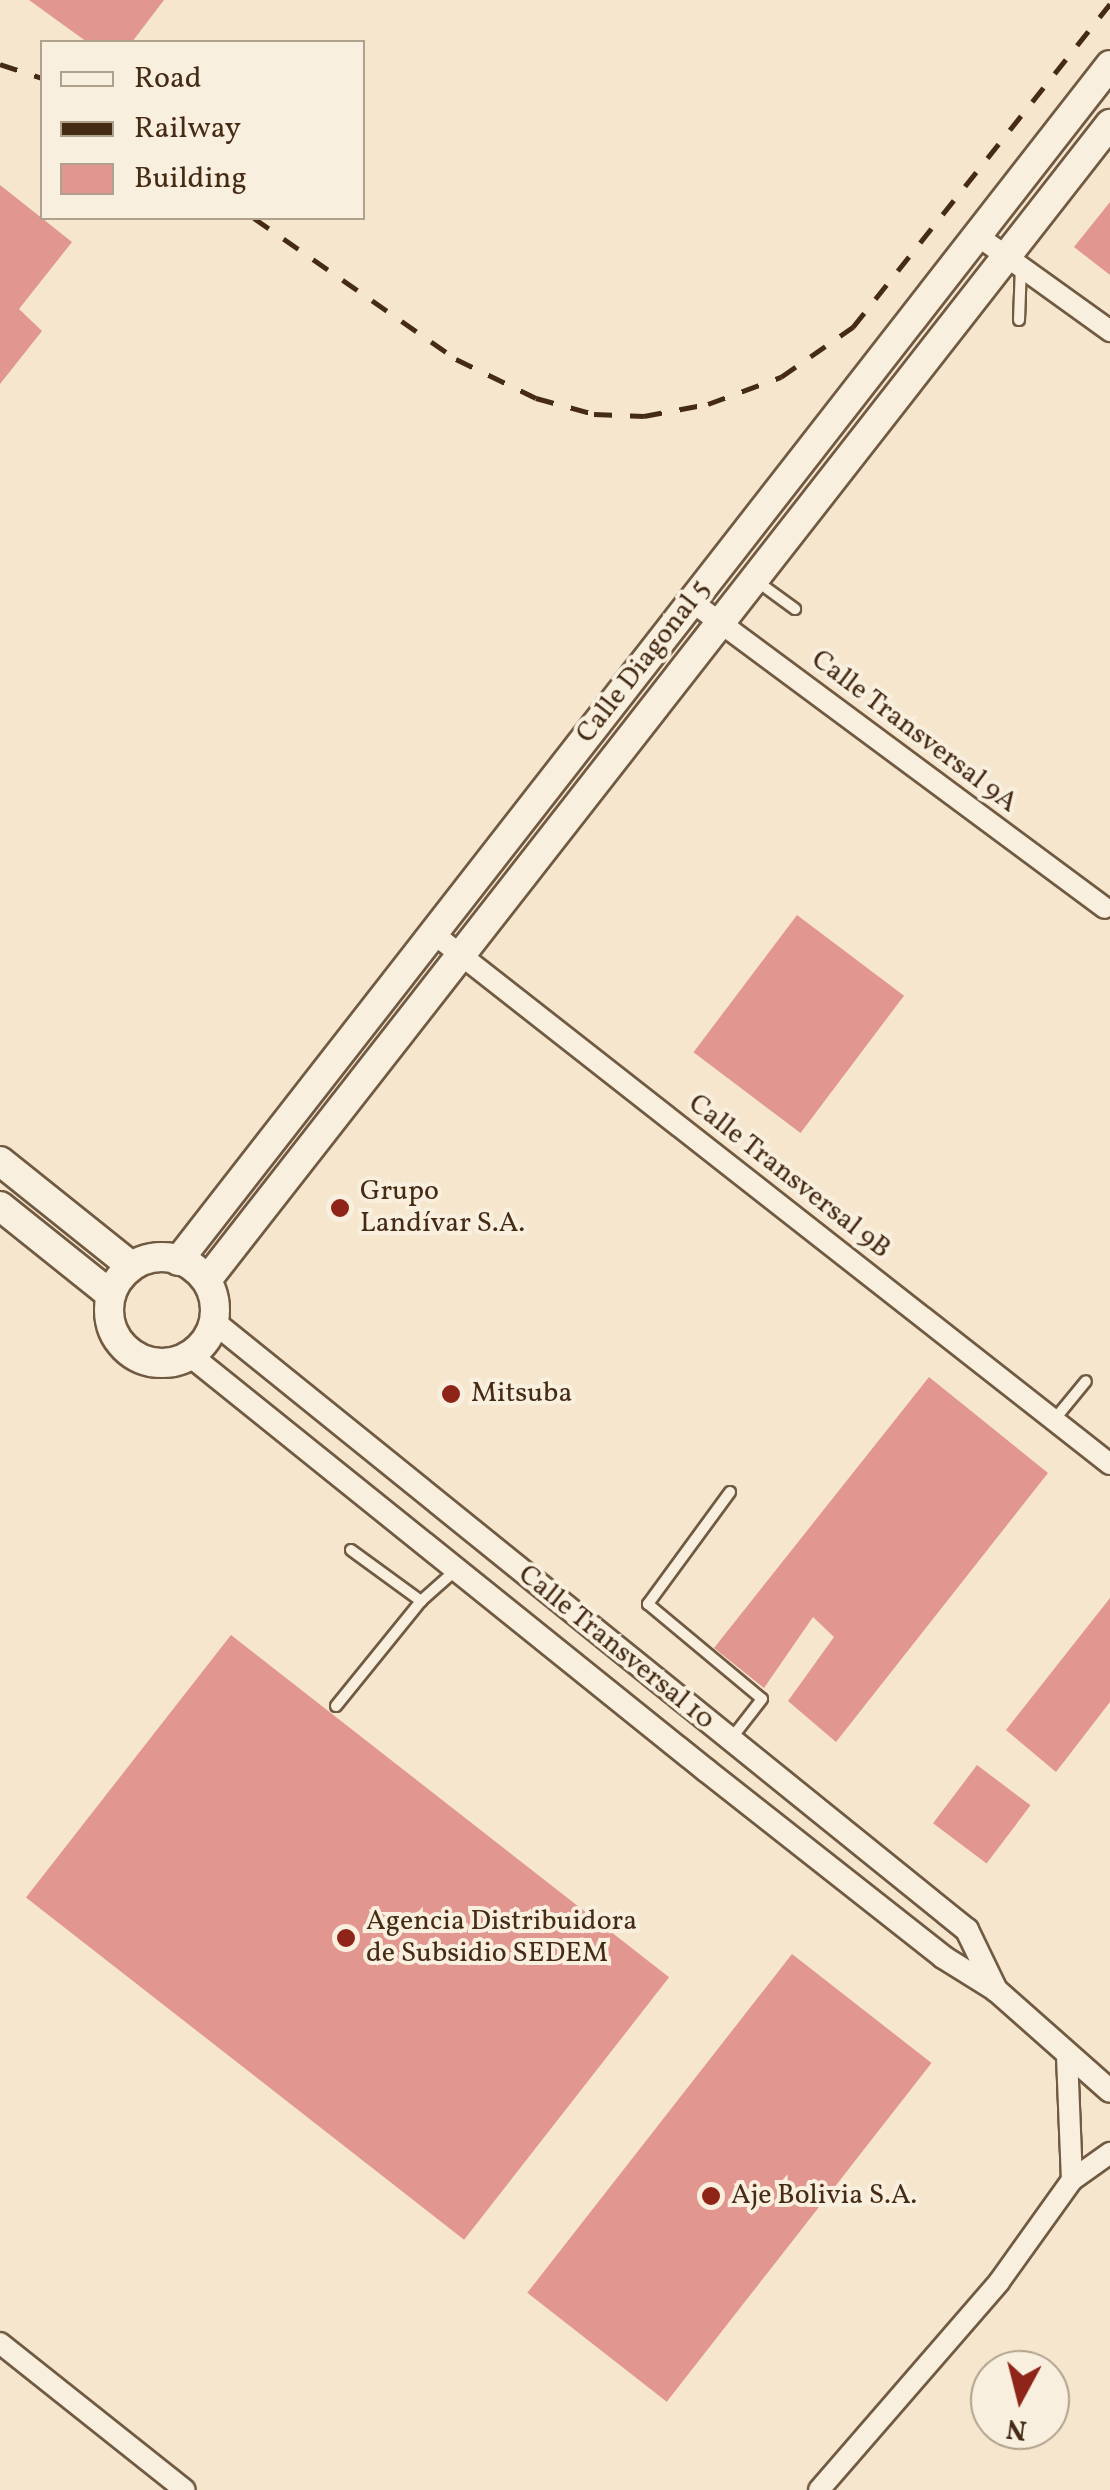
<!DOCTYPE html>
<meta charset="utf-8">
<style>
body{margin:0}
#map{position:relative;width:1110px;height:2490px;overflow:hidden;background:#f5e6cd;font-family:Vollkorn,serif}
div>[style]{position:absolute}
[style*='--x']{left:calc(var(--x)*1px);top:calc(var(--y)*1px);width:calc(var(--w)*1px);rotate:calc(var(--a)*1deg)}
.building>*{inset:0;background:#e1978f;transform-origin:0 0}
.roads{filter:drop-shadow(2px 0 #715a42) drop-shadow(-2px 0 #715a42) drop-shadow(0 2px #715a42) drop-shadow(0 -2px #715a42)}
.service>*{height:10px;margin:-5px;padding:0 5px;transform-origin:5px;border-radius:5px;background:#f8efde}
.minor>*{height:20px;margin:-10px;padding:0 10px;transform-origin:10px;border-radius:10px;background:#f8efde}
.tertiary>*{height:22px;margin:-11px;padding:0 11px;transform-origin:11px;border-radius:11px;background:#f8efde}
.secondary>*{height:28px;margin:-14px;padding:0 14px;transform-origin:14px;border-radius:14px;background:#f8efde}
.secondary>.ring{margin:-14px;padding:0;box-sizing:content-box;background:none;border:28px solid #f8efde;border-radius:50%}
.rail>*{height:5px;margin-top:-2.5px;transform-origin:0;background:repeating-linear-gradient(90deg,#452b14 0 18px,transparent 0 36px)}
.dots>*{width:28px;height:28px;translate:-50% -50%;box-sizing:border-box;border:5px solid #f8efde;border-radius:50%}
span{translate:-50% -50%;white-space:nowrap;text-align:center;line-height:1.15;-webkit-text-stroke:8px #f8efde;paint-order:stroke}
.street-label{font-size:28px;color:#452b14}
.poi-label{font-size:28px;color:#452b14}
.left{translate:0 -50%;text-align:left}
.legend{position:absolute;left:40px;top:40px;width:325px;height:180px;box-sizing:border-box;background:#f8efde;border:2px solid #b0a18d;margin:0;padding:12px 18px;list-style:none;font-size:30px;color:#452b14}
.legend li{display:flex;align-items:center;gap:20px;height:50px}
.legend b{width:50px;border:2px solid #b0a18d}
.north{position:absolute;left:970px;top:2350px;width:100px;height:100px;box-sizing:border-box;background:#f8efde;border:2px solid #b0a18d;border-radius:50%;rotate:187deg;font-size:28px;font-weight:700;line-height:40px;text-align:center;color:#452b14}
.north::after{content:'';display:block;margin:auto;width:35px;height:45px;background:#8f2418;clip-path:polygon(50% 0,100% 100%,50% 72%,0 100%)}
</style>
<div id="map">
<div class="building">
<i style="clip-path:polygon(29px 0,164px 0,132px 42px,87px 42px)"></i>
<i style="clip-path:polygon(0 185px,72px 242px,19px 309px,42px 331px,0 384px)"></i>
<i style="clip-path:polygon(1110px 202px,1110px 275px,1074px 247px)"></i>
<i style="left:797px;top:915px;width:134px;height:172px;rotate:37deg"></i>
<i style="clip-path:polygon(929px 1377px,1048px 1473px,836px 1742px,788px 1701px,834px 1637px,813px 1617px,764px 1688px,714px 1648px)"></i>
<i style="clip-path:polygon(1110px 1598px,1110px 1702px,1056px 1772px,1006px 1730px)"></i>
<i style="left:231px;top:1635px;width:556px;height:333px;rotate:38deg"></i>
<i style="left:977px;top:1765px;width:67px;height:73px;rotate:37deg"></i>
<i style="left:792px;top:1954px;width:177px;height:430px;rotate:38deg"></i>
</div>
<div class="roads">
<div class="service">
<i style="--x:1019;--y:320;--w:55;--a:-87.9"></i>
<i style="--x:758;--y:582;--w:46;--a:36.1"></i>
<i style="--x:1054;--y:1420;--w:50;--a:-50.6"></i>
<i style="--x:730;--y:1492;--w:139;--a:126.2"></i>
<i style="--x:648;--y:1604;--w:148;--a:39.8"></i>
<i style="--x:762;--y:1699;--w:51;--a:127.8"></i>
<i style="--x:351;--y:1550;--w:87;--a:36.1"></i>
<i style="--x:336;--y:1706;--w:135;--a:-51"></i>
<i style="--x:421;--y:1601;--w:47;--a:-41.5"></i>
</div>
<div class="minor">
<i style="--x:978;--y:236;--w:163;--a:35.7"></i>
<i style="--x:691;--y:601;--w:515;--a:36.56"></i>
<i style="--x:434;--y:934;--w:859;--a:38.1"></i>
<i style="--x:1067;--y:2056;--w:124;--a:87.7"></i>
<i style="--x:0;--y:2343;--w:236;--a:38.5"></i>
<i style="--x:819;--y:2490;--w:275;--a:-49.1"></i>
<i style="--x:999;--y:2282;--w:125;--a:-54.4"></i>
<i style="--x:1072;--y:2180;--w:47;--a:-35.4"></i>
</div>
<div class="tertiary">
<i style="--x:214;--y:1322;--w:968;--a:38.92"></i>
<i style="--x:967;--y:1930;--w:67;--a:64.2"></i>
<i style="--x:191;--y:1356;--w:662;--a:38.81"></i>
<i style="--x:707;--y:1771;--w:300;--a:38.2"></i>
<i style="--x:943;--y:1957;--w:62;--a:31.9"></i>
<i style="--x:996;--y:1990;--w:152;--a:41.5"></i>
</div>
<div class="secondary">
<i style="--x:0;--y:1161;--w:166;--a:38.7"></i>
<i style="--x:0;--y:1206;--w:142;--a:38.7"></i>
<i class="ring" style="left:109px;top:1257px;width:78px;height:78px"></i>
<i style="--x:178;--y:1261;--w:1516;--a:-52.07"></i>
<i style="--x:207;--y:1280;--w:1467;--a:-52.01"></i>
</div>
</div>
<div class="rail">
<i style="--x:0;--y:64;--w:44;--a:18.4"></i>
<i style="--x:254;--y:218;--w:246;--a:34.9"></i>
<i style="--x:456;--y:359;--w:89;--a:26"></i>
<i style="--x:536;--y:398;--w:60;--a:15.4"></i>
<i style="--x:594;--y:414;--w:50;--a:2.3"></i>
<i style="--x:644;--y:416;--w:65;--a:-10.6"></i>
<i style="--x:708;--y:404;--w:78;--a:-20.3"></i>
<i style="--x:781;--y:377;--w:88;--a:-34.8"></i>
<i style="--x:853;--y:327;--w:413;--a:-51.5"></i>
</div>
<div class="dots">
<i style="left:340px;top:1208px;background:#8f2418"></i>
<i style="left:451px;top:1394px;background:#8f2418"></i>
<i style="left:346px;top:1938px;background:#8f2418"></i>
<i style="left:711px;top:2196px;background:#8f2418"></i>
</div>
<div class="street-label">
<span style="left:644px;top:662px;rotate:-52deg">Calle Diagonal 5</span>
<span style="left:914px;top:732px;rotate:37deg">Calle Transversal 9A</span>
<span style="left:789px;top:1177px;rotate:38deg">Calle Transversal 9B</span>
<span style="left:616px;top:1648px;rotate:39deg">Calle Transversal 10</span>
</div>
<div class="poi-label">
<span class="left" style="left:360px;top:1208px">Grupo<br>Landívar S.A.</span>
<span class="left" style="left:471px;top:1394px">Mitsuba</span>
<span class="left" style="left:366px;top:1938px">Agencia Distribuidora<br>de Subsidio SEDEM</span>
<span class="left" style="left:731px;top:2196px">Aje Bolivia S.A.</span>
</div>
<ul class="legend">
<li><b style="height:12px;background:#f8efde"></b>Road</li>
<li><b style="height:12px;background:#452b14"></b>Railway</li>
<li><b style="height:28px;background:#e1978f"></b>Building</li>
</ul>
<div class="north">N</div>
</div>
